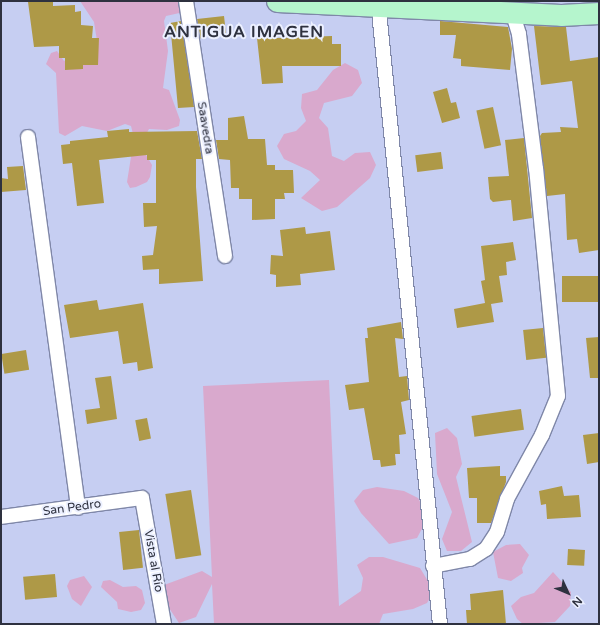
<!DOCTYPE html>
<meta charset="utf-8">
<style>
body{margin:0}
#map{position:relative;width:600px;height:625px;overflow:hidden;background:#c6cef2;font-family:"Varela Round",sans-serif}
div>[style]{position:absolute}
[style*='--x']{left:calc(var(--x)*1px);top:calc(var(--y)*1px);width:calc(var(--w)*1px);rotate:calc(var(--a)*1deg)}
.green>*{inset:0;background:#d9a9cd}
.building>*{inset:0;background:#ae9947;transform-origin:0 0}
.roads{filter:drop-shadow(1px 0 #7f87a8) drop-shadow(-1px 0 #7f87a8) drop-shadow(0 1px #7f87a8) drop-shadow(0 -1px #7f87a8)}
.street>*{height:14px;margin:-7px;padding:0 7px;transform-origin:7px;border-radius:7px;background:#fff}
.primary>*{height:21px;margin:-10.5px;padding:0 10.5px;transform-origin:10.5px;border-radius:10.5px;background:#b5f5cd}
span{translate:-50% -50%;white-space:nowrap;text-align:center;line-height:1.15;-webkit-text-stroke:4px #ecf0ff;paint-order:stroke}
.street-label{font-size:12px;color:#2e313f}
.district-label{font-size:16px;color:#2e313f;font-weight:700;letter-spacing:1px}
.frame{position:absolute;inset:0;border:2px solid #2e313f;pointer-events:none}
.north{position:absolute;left:548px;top:573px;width:40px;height:40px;-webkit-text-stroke:3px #ecf0ff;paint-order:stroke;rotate:134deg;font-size:11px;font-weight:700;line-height:16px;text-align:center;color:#2e313f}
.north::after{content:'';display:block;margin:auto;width:14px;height:18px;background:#2e313f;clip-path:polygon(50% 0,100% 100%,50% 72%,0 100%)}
</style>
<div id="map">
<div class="green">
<i style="clip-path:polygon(80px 1px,183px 1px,184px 12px,166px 16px,164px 21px,168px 51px,163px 88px,169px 90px,180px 120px,179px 126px,167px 130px,149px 129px,144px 138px,143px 150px,152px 165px,150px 177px,147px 182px,136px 187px,130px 188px,127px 182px,134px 138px,131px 126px,125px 124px,107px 131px,82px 126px,65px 136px,59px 133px,56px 73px,46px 64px,51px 53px,57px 51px,64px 61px,97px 41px,94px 22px)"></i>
<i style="clip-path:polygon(345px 63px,358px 70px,362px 83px,352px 96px,324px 103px,319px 118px,328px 128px,332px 156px,344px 161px,355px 153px,370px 152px,376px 165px,370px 178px,337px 207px,322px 211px,301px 198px,320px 180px,310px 171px,284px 159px,277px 146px,284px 134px,296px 131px,306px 121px,301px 108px,302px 94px,317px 90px,333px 70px)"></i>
<i style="clip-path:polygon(329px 380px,339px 606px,361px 591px,363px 578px,357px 565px,369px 557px,383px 557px,420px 568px,434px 591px,427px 603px,413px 609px,383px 614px,379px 624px,214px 624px,212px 584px,196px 617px,179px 623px,163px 599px,164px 585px,202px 571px,212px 577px,203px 386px)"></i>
<i style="clip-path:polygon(447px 428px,457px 438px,462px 464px,456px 477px,472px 542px,461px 551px,447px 551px,442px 539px,452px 512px,437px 474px,435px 433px)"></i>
<i style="clip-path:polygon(377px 487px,404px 491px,418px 498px,425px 511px,424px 525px,417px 538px,389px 544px,361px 513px,354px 501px,363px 490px)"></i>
<i style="clip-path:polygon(520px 544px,529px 555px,522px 568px,523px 573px,511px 581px,498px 578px,493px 552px,506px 545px)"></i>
<i style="clip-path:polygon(553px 572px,571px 592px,570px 606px,555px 622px,523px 624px,517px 619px,511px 606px,521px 597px,534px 593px)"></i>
<i style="clip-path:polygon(84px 576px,92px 587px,81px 606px,72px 599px,67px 586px,70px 580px)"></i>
<i style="clip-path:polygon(110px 580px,123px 587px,136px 586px,142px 590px,145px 603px,141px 610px,131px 612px,118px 609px,117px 602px,101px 587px,103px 581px)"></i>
</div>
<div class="building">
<i style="clip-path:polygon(53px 1px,53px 6px,75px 5px,75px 12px,81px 11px,81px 25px,93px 26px,92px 38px,99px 38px,98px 65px,83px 65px,83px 69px,65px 70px,65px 58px,59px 58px,59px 46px,34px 47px,28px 2px)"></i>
<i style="clip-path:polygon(224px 16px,226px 33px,201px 34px,201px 40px,197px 19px)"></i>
<i style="clip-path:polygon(181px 21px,194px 107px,178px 108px,170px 23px)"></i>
<i style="clip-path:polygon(440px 21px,508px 27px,512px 49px,510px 70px,461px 66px,461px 59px,453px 58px,456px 35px,440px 35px)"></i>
<i style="clip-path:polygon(534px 26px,566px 27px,570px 61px,599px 57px,599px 250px,579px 253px,577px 239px,567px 240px,565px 194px,547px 196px,540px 136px,542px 133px,561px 132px,560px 127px,578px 128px,572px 81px,541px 85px)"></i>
<i style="clip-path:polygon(277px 35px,277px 38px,332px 36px,332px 44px,341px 44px,341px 66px,282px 66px,283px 83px,262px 84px,257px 38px)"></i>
<i style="clip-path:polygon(447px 88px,451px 103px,456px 102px,460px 118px,442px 123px,433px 92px)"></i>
<i style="left:493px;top:107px;width:39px;height:17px;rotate:78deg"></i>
<i style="clip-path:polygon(244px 116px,248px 139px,265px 139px,267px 165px,275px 165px,275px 170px,293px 170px,294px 193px,284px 193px,285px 199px,275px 199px,275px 219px,252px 220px,252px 199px,239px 199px,239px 188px,231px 188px,230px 160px,219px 159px,216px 140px,228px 140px,228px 118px)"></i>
<i style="clip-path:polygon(129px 129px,129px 132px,197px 131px,202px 159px,196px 159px,196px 187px,203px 281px,159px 284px,159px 269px,143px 270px,142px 256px,153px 255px,157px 226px,144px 227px,143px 203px,156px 203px,156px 160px,147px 160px,147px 155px,99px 160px,104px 203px,77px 206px,72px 163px,63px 164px,61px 145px,70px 144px,70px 141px,108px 137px,107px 131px)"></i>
<i style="clip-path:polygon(524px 138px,532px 218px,513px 221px,511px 200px,493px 202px,490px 199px,488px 177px,509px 176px,505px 140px)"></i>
<i style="left:441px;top:152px;width:17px;height:26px;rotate:83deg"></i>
<i style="clip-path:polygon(23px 166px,26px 190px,1px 192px,1px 178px,8px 179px,7px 167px)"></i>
<i style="clip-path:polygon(305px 227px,306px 234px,330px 231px,335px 270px,300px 274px,301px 285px,276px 287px,276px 275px,270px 274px,271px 255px,283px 256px,280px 230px)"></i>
<i style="clip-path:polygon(513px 242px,516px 260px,506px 262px,507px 275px,499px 276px,503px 302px,491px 304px,494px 322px,457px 328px,454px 309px,485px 303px,481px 281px,485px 280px,481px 246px)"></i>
<i style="left:562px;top:276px;width:37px;height:26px"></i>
<i style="clip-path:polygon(97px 300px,99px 310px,143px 303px,153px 368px,138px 371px,137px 362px,123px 364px,118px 331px,70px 338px,64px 305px)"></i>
<i style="clip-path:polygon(401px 322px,403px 339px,395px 338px,399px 377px,407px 376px,409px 400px,401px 402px,406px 434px,399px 435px,400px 454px,395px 454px,396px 465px,381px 467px,380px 460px,373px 460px,364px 408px,349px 410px,345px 385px,369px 382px,365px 338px,368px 338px,367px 328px)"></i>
<i style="left:543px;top:328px;width:30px;height:20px;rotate:84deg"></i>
<i style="clip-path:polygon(599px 337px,599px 378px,590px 378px,586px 338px)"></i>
<i style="left:26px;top:350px;width:20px;height:25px;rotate:81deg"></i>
<i style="clip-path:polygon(111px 376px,117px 419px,87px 424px,85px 410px,100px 408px,95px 378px)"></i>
<i style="left:521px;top:409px;width:21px;height:50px;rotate:82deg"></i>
<i style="left:147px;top:418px;width:21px;height:12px;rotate:79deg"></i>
<i style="clip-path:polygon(599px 433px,599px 462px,587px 464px,583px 435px)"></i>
<i style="clip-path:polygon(500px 466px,500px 476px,506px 476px,506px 482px,491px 523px,477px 523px,477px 498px,469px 498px,467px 468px)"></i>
<i style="clip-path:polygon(562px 486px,564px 496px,579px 495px,581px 517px,547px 519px,546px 504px,541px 505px,539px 491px)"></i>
<i style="left:191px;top:490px;width:66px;height:26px;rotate:81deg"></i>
<i style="left:139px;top:530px;width:38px;height:20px;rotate:84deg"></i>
<i style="left:568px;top:549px;width:17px;height:16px;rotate:3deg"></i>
<i style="left:55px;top:574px;width:23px;height:32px;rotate:85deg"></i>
<i style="clip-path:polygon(503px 590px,506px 624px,467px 624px,466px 610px,471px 610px,470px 594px)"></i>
</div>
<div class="roads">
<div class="street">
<i style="--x:186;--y:1;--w:258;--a:81.3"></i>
<i style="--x:378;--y:1;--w:626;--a:84.32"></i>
<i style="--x:28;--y:137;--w:374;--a:82.3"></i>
<i style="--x:1;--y:517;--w:142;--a:-7.7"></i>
<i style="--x:142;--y:498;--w:128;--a:80.1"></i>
<i style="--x:433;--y:566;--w:38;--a:-11"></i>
<i style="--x:470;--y:559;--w:19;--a:-32"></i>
<i style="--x:486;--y:549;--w:20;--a:-57"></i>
<i style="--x:497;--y:532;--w:34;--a:-73"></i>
<i style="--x:507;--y:499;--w:73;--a:-61.3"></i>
<i style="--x:542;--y:435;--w:42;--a:-67.7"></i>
<i style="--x:558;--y:396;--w:228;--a:-95.5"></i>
<i style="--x:536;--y:169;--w:136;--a:-97.2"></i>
<i style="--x:519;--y:34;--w:24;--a:-107"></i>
</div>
<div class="primary">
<i style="--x:277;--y:1;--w:284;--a:2.8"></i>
<i style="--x:561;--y:15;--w:38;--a:-3"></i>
</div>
</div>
<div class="street-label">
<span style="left:205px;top:128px;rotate:81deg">Saavedra</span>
<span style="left:72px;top:508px;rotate:-8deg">San Pedro</span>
<span style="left:153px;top:561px;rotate:80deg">Vista al Río</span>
</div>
<div class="district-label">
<span style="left:244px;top:32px">ANTIGUA IMAGEN</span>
</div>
<div class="frame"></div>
<div class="north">N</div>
</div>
